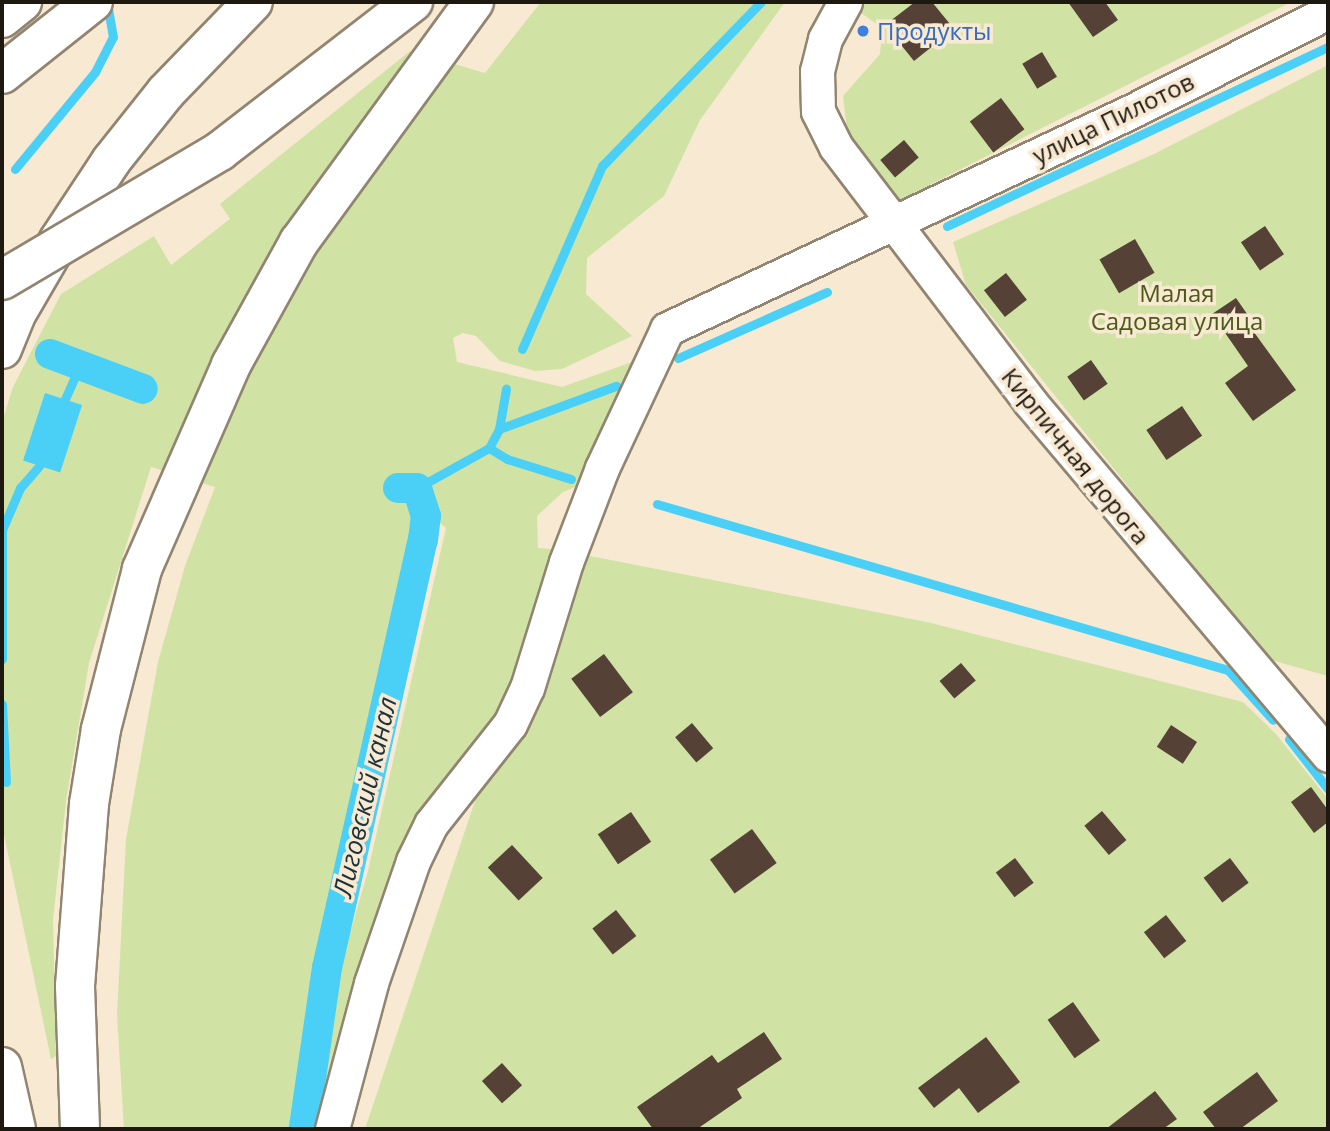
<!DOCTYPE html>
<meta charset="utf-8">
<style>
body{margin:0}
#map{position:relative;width:1330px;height:1131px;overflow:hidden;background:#f8e9d3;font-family:"Open Sans",sans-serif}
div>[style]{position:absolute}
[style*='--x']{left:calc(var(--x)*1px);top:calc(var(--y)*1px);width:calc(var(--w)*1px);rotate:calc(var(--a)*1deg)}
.green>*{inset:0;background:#d0e3a5}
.water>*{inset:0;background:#4ad0f7;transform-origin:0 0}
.stream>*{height:9px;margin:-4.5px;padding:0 4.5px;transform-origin:4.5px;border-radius:4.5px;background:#4ad0f7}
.canal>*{height:30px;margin:-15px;padding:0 15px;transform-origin:15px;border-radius:15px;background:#4ad0f7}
.building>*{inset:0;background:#554136;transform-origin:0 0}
.roads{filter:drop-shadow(2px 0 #918470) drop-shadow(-2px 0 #918470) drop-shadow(0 2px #918470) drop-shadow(0 -2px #918470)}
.street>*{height:33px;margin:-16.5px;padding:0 16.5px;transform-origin:16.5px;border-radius:16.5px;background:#fff}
.secondary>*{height:38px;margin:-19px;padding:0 19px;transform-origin:19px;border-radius:19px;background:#fff}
.highway>*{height:38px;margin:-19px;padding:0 19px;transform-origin:19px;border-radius:19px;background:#fff}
.bridges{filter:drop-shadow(2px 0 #918470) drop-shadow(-2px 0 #918470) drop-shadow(0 2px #918470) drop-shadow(0 -2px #918470)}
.secondary-bridge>*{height:38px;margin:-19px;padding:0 19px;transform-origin:19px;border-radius:19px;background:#fff}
.dots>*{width:19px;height:19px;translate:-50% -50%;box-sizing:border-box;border:4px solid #f8e9d3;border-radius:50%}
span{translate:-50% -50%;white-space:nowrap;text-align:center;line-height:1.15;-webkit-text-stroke:7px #f8e9d3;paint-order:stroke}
.shop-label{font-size:24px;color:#366cbe}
.left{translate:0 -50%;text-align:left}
.street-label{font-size:24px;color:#1d1810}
.park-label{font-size:24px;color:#4b5b17}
.water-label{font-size:26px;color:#1d333a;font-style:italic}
.frame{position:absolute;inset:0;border:4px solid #1d1810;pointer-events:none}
</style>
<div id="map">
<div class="green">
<i style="clip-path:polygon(541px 2px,785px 2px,700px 120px,664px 196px,587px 258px,586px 294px,632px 336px,562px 369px,535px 371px,500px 361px,476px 336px,463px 333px,453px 338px,457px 362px,562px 387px,646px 357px,583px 484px,563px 492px,537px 516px,538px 548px,563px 550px,520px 685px,466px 764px,325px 1119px,326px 1066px,338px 974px,368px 871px,446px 528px,424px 510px,301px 1043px,297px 1129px,124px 1129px,117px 1015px,126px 839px,158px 662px,185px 566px,215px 487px,151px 467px,89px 663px,66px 801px,53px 920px,56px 1056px,51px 1059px,2px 825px,2px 422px,13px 387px,61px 294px,154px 236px,171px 265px,230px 219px,220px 204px,410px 51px,485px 73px)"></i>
<i style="clip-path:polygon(846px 2px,1291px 2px,898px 201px,848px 138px,843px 96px,880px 54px,882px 28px)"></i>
<i style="clip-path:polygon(1328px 65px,1328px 676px,1267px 659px,966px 285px,953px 242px,1154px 154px)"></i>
<i style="clip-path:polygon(585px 555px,927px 622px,1243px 702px,1276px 734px,1328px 799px,1328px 1129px,365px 1129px,477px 795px,543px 695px)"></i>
</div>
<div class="water">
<i style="left:45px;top:393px;width:39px;height:71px;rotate:18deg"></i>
</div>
<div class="stream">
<i style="--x:15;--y:169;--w:126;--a:-50.5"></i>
<i style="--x:95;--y:72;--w:39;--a:-63"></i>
<i style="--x:113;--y:37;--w:36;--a:-100"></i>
<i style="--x:947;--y:226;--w:421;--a:-25.2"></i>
<i style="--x:522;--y:349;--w:200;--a:-66.4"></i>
<i style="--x:602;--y:166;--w:228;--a:-45.9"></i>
<i style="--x:678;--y:358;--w:163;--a:-23.9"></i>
<i style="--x:65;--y:399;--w:37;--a:-66"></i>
<i style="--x:499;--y:429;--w:125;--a:-20.2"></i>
<i style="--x:489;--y:448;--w:21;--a:31"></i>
<i style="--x:507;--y:459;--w:67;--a:17.4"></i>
<i style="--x:417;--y:488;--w:82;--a:-29.1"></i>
<i style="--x:489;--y:448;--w:21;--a:-62"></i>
<i style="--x:499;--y:429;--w:41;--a:-80.1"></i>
<i style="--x:657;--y:504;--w:595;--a:16.21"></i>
<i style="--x:1228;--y:670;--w:67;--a:48"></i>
<i style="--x:2;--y:659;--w:129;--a:-90"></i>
<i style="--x:2;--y:530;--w:46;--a:-66.8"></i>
<i style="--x:20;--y:488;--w:29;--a:-49"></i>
<i style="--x:2;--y:704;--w:78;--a:87.1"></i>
<i style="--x:1289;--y:739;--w:63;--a:52"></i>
</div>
<div class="canal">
<i style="--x:50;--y:354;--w:99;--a:20.6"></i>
<i style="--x:304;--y:1127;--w:161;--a:-81.8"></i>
<i style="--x:327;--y:968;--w:439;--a:-77.4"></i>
<i style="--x:423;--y:540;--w:24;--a:-83"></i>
<i style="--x:426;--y:516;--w:29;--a:-108"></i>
<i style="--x:417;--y:488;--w:19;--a:180"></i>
</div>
<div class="building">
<i style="clip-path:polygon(915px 2px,932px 2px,954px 29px,914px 61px,885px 25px)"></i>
<i style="clip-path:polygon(1068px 2px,1105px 2px,1118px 20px,1093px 37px)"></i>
<i style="left:1042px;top:52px;width:29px;height:23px;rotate:59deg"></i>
<i style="left:1001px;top:98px;width:39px;height:39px;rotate:53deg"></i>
<i style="left:904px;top:140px;width:23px;height:31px;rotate:50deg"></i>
<i style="left:1265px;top:226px;width:34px;height:29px;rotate:56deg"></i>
<i style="left:1135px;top:239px;width:39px;height:41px;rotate:60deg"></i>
<i style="left:1006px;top:273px;width:34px;height:28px;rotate:52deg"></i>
<i style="clip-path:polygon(1236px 298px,1252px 321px,1248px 324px,1296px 390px,1253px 421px,1225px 383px,1248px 366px,1212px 314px)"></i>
<i style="left:1091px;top:360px;width:29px;height:29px;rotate:55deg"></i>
<i style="left:1182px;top:406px;width:36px;height:43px;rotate:56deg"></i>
<i style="left:604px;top:654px;width:48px;height:41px;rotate:53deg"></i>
<i style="left:961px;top:663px;width:23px;height:28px;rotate:50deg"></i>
<i style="left:692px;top:723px;width:33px;height:22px;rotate:50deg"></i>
<i style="left:1171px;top:725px;width:31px;height:26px;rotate:33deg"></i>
<i style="clip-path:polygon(1311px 787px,1328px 810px,1328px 822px,1314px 833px,1291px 802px)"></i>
<i style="left:1102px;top:811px;width:38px;height:23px;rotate:50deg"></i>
<i style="left:631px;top:812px;width:36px;height:40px;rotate:56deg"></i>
<i style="left:752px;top:829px;width:42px;height:52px;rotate:54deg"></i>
<i style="left:512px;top:845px;width:45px;height:33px;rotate:47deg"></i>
<i style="left:1015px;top:858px;width:31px;height:24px;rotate:53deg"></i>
<i style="left:1230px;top:858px;width:31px;height:33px;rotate:53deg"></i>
<i style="left:616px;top:910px;width:33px;height:30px;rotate:52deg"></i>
<i style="left:1166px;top:915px;width:33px;height:28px;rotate:52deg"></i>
<i style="left:1073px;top:1002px;width:47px;height:31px;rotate:55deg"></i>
<i style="clip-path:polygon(764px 1032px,782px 1059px,737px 1089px,742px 1098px,697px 1129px,653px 1129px,637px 1107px,712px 1055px,718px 1063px)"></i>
<i style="clip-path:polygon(986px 1037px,1020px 1082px,978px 1113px,959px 1088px,934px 1108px,918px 1088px)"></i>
<i style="left:502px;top:1063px;width:30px;height:27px;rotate:48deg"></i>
<i style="clip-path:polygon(1257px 1072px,1278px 1101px,1240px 1129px,1216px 1129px,1203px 1112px)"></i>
<i style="clip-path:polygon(1155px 1091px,1177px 1119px,1163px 1129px,1106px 1129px)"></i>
</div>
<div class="roads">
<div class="street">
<i style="--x:845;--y:2;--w:42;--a:118.4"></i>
<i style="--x:825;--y:39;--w:33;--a:104"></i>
<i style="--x:817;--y:71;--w:40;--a:88.6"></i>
<i style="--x:818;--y:111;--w:40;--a:63.4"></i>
<i style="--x:836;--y:147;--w:320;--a:52.7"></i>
<i style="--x:1030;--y:402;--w:462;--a:49.8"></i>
<i style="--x:332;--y:1129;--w:151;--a:-75"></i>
<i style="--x:371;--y:983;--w:129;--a:-71"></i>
<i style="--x:413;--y:861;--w:41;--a:-64.1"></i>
<i style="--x:431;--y:824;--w:127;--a:-51.7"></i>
<i style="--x:510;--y:724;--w:40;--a:-65"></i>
<i style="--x:527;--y:688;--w:132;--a:-72.8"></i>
<i style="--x:566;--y:562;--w:101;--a:-69"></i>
<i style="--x:602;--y:468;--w:153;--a:-64.9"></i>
<i style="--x:667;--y:329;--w:514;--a:-25.12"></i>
<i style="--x:1132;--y:111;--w:220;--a:-26.8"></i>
</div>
<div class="secondary">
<i style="--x:2;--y:18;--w:26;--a:-39"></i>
<i style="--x:2;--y:74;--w:116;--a:-38.4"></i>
<i style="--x:2;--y:349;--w:35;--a:-68"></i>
<i style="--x:15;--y:316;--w:88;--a:-59.9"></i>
<i style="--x:59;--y:240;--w:95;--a:-56.6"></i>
<i style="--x:111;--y:161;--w:88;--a:-51.4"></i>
<i style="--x:166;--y:92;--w:125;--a:-46"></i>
</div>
<div class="highway">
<i style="--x:2;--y:1067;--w:64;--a:77.3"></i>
<i style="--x:80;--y:1129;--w:143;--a:-92"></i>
<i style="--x:75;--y:986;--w:183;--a:-85.6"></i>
<i style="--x:89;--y:804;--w:76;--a:-80.9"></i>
<i style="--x:101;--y:729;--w:165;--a:-75.6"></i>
<i style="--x:142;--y:569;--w:223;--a:-66.4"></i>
<i style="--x:231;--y:365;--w:141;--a:-61.1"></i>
<i style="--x:299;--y:242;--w:297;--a:-53.9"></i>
</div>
</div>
<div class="bridges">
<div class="secondary-bridge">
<i style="--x:2;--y:280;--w:253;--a:-30.6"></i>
<i style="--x:220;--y:151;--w:244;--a:-37.7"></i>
</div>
</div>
<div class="dots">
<i style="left:863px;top:31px;background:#3f7fe0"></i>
</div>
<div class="shop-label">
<span class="left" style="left:877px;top:31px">Продукты</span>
</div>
<div class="street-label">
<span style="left:1113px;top:118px;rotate:-26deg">улица Пилотов</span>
<span style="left:1076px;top:456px;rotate:51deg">Кирпичная дорога</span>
</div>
<div class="park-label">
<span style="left:1177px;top:307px">Малая<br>Садовая улица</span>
</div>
<div class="water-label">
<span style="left:365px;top:797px;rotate:-77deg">Лиговский канал</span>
</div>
<div class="frame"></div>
</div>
